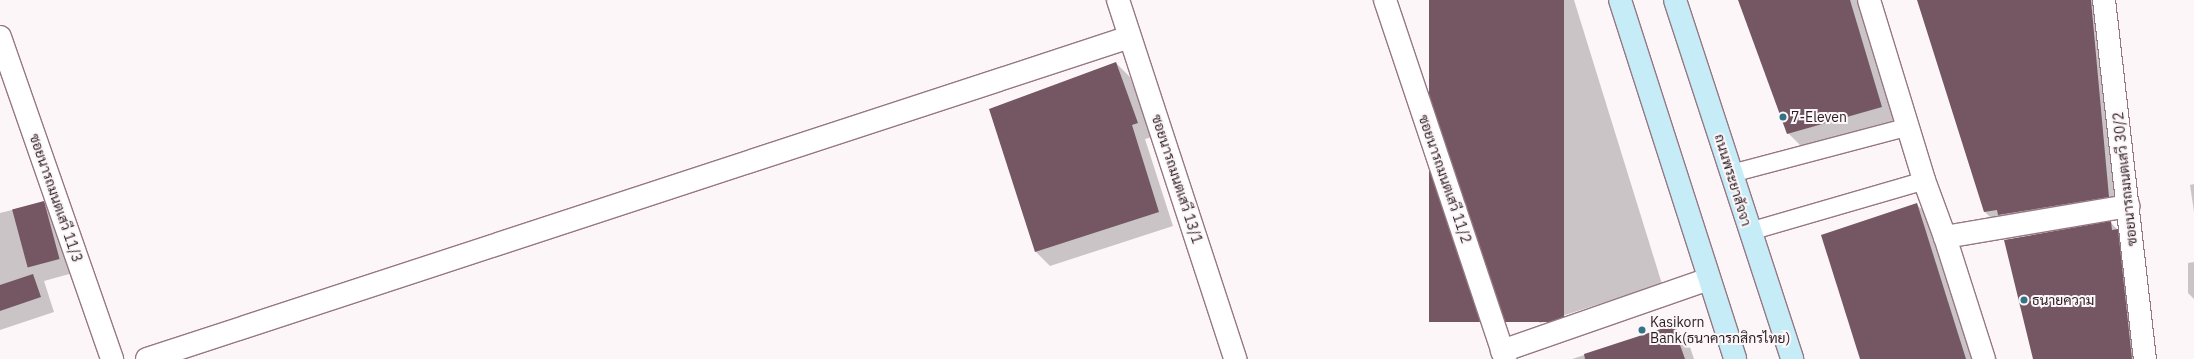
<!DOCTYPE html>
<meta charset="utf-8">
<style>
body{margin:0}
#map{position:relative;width:2194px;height:359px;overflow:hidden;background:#fdf6f9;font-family:"IBM Plex Sans",Sarabun,sans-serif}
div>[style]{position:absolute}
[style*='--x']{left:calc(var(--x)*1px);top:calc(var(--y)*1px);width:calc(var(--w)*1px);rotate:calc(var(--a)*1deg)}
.shadow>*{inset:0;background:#0003}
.building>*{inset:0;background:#745763;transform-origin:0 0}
.roads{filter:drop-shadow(1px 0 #967783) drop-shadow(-1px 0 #967783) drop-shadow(0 1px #967783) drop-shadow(0 -1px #967783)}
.lane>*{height:17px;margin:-8.5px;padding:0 8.5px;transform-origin:8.5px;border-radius:8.5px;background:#fff}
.street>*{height:22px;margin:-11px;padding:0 11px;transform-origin:11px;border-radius:11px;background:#fff}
.secondary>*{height:22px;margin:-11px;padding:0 11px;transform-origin:11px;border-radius:11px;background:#c5ecf7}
.dots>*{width:11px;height:11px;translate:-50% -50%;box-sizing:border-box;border:2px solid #fdf6f9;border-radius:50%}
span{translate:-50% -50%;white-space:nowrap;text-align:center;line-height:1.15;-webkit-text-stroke:4px #fdf6f9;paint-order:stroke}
.poi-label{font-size:14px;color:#291d22}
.left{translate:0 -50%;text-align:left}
.street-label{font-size:14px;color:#291d22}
</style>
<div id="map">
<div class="shadow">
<i style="clip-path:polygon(1430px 0,1574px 0,1662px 284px,1540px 323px,1525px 307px)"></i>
<i style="clip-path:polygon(1739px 0,1860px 0,1896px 122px,1804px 149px,1788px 133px)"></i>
<i style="clip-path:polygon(1918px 0,2105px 0,2124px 212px,2000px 227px,1985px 212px)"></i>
<i style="clip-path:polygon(1116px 63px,1130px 77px,1152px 137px,1145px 139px,1173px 226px,1050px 266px,1036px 252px)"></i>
<i style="clip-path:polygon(2194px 184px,2194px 212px,2190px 185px)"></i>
<i style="clip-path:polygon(44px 202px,58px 216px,73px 273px,44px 281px,54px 312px,0 330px,0 213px)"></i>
<i style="clip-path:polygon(1916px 204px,1932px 219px,1976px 359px,1861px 359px)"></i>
<i style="clip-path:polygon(2111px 223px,2126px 238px,2146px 359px,2034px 359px)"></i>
<i style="clip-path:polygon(2194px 262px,2194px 299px,2188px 293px,2188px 263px)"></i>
<i style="clip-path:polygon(1673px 326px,1688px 341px,1694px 359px,1572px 359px)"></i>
</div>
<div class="building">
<i style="left:1429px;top:0;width:135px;height:322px"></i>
<i style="clip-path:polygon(1738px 0,1850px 0,1882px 107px,1787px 134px)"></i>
<i style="clip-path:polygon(1917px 0,2091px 0,2109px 197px,1998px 215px,1997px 210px,1984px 212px)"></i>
<i style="clip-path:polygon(1116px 62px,1138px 123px,1132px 125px,1159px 212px,1035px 252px,989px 109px)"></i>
<i style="left:44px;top:201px;width:60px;height:33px;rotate:75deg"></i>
<i style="clip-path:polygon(1917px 203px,1966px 359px,1860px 359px,1821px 235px)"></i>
<i style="clip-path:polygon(2111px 221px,2112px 230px,2118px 229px,2132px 359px,2033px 359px,2004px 240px)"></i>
<i style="clip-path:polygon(33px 274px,41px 297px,0 311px,0 285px)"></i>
<i style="clip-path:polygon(1673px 325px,1685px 359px,1585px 359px,1584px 354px)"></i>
</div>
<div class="roads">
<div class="lane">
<i style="--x:1731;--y:173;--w:184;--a:-14.8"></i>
<i style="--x:1749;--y:231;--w:182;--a:-16.2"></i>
</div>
<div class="street">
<i style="--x:1118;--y:0;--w:378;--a:71.9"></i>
<i style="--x:1385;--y:0;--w:379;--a:71.5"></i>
<i style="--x:1869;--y:0;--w:188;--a:73"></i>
<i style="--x:1924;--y:180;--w:61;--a:69.8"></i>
<i style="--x:1945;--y:237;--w:128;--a:72.3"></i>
<i style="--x:2104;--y:0;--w:361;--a:83.5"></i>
<i style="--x:0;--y:37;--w:341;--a:70.8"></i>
<i style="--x:1945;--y:237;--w:186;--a:-9.6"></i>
<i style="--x:1502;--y:351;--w:219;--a:-19.2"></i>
<i style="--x:147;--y:359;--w:1034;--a:-18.14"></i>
</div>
<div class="secondary">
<i style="--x:1620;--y:0;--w:377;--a:72.2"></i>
<i style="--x:1675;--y:0;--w:378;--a:71.9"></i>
</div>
</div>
<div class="dots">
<i style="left:1783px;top:117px;background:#327386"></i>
<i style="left:2024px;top:300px;background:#327386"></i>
<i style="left:1642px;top:330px;background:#327386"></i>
</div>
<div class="poi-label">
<span class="left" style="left:1791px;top:117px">7-Eleven</span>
<span class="left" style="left:2032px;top:300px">ธนายความ</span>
<span class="left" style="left:1650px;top:330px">Kasikorn<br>Bank(ธนาคารกสิกรไทย)</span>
</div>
<div class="street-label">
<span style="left:1177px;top:179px;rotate:72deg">ซอยนารถมนตเสวี 13/1</span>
<span style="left:1445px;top:179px;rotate:71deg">ซอยนารถมนตเสวี 11/2</span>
<span style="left:2125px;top:179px;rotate:-96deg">ซอยนารถมนตเสวี 30/2</span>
<span style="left:1733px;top:180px;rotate:73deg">ถนนพระยาสัจจา</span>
<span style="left:56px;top:198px;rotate:71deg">ซอยนารถมนตเสวี 11/3</span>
</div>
</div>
